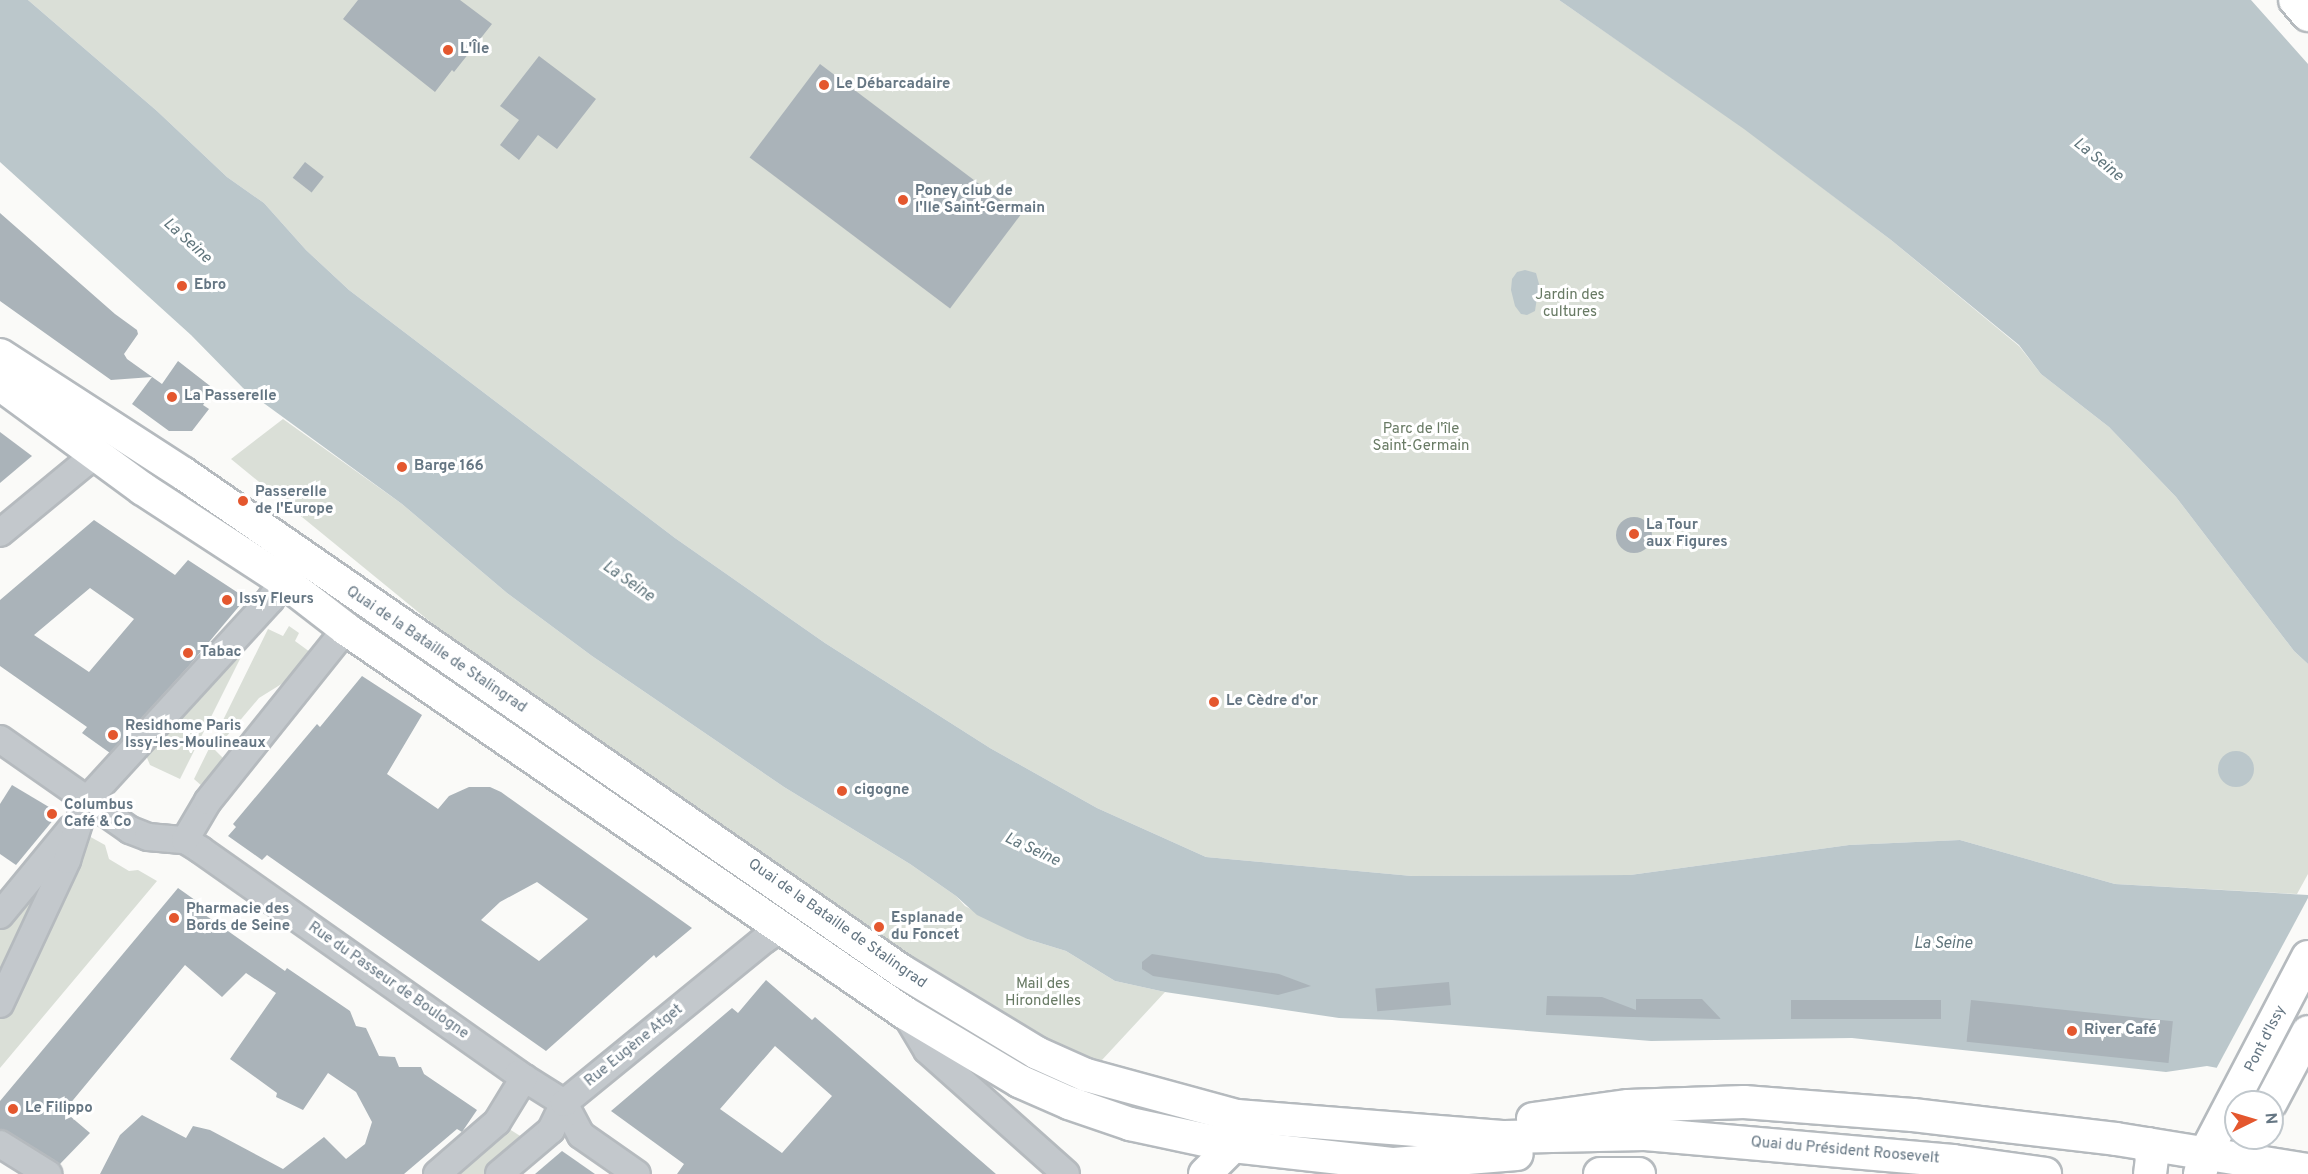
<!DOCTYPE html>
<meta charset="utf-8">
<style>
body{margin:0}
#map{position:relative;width:2308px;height:1174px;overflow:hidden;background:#fafaf8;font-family:Overpass,sans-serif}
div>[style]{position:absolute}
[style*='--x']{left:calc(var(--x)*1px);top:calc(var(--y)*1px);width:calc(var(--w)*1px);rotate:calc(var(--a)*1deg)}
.green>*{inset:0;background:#dadfd7}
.water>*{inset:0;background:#bbc7cb}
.round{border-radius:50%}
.pier>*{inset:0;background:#fafaf8}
.building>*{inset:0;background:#aab3b9;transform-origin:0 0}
.roads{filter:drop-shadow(2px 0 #b5babe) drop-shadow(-2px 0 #b5babe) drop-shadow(0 2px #b5babe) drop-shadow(0 -2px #b5babe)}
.minor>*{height:26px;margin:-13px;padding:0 13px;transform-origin:13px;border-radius:13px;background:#c3c8cc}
.major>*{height:32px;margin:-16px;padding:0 16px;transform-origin:16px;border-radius:16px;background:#fff}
.dots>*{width:16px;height:16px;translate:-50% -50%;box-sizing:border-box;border:3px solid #fff;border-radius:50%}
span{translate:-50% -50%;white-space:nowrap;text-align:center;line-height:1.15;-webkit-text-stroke:6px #fff;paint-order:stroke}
.poi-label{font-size:15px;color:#657683;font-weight:700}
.left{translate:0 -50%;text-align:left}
.park-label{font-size:15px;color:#687a64}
.street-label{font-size:15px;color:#657683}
.water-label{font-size:16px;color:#60757c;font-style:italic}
.north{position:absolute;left:2224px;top:1090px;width:60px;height:60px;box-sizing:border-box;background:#fff;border:2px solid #c1c8cd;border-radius:50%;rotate:85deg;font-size:16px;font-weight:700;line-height:24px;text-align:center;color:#657683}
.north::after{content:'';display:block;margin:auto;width:21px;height:27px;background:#e4572e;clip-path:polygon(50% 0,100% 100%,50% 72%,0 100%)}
</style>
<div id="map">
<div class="green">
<i style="clip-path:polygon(28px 0,1559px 0,1744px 128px,1891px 240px,2019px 346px,2041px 374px,2109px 427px,2176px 497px,2294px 651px,2308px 664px,2308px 874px,2297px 894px,2115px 884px,1960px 840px,1849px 845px,1630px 875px,1412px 876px,1206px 857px,1097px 808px,990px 748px,825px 643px,675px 538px,349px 290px,306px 250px,264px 203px,227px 177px,157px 111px)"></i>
<i style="clip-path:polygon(283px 419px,402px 504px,507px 593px,592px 656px,784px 787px,910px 864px,956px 896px,965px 906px,1027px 939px,1066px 951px,1115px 981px,1165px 992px,1089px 1074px,864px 943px,548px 718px,231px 459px)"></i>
<i style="clip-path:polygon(289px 626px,299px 633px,295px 641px,310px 652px,305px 664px,296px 675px,259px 698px,215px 750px,226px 761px,203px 787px,194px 779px,268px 629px,283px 636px)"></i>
<i style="clip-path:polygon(240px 639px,247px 645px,180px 779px,150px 765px,145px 753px)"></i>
<i style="clip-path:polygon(87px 835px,105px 845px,109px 859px,129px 871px,138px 870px,157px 881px,0 1068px,0 920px)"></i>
<i style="clip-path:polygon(506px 1127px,525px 1139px,484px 1174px,450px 1174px)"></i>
</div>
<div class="water">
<i style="clip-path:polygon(0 0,28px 0,157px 111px,227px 177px,264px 203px,306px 250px,349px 290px,675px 538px,825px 643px,990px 748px,1097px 808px,1206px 857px,1412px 876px,1630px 875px,1849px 845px,1960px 840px,2115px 884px,2308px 895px,2308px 1085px,2207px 1066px,2166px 1072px,1852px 1038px,1651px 1041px,1392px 1020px,1339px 1018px,1165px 992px,1115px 981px,1066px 951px,1027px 939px,977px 915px,956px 896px,910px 864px,784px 787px,592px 656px,507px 593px,402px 504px,243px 388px,191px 335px,0 162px)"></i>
<i style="clip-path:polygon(1559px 0,2251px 0,2308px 64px,2308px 664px,2294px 651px,2176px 497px,2109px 427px,2041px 374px,2019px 345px,1891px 240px,1744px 129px)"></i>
<i style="clip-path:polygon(1525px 270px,1536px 273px,1539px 284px,1535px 311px,1527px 315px,1521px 314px,1515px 306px,1511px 290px,1512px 279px,1517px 272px)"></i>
<i class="round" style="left:2218px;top:751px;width:36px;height:36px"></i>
</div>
<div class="pier">
<i style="clip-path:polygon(2308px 898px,2308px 1088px,2215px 1071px)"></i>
</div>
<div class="building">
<i style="clip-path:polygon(358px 0,460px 0,492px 24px,454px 72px,452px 70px,435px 92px,343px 19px)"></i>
<i style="clip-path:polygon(539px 56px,596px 99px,557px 149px,538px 135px,519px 160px,500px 145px,519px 120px,500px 106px)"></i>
<i style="left:820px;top:64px;width:251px;height:117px;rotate:37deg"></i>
<i style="left:305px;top:162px;width:24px;height:20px;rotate:38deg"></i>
<i style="clip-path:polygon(0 213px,115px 314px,137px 330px,138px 334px,124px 354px,127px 359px,162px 384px,178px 361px,214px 389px,203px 405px,209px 409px,192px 431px,169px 431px,132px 404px,152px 377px,111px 380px,0 301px)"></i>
<i style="clip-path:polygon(0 432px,32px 456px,0 483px)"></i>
<i class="round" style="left:1616px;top:517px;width:36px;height:36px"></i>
<i style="clip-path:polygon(evenodd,94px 520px,175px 575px,188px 560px,246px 598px,188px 667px,110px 753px,82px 733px,87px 727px,0 666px,0 600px,94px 520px,90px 588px,134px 619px,89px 672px,34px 635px,90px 588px)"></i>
<i style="clip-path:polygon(evenodd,362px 676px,422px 715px,387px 774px,438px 809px,449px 796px,469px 787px,490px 787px,501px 792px,692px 928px,656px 958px,654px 955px,546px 1051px,267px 855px,262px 860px,228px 836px,236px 827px,233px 824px,317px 724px,320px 727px,362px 676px,537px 882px,588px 919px,539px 961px,481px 920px,500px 902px,537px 882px)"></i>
<i style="clip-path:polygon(12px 785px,59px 813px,16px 865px,0 854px,0 804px)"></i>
<i style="clip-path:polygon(178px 888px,202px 905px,198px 910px,285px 971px,287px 968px,350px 1011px,356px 1026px,366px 1028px,379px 1056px,395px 1057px,399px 1067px,421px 1067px,424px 1074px,477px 1110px,462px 1132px,457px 1129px,404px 1174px,100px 1174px,120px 1135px,142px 1115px,186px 1138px,193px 1126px,210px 1130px,283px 1169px,324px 1137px,346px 1159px,365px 1144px,372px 1122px,356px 1092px,328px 1073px,303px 1110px,276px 1097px,277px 1093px,230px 1059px,276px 993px,246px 973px,222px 997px,185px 965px,64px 1111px,90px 1133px,59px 1165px,0 1129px,0 1101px)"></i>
<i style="clip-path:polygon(1152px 954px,1279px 974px,1311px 986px,1278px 995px,1153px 976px,1142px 969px,1142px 962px)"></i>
<i style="clip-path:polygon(evenodd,766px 980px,812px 1020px,815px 1017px,996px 1174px,677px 1174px,684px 1164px,611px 1111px,732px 1008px,738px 1013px,766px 980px,775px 1046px,832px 1096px,782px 1153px,720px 1109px,775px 1046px)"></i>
<i style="left:1449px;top:982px;width:23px;height:74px;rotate:85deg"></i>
<i style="clip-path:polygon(1547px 996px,1602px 997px,1636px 1010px,1636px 999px,1702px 999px,1721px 1019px,1546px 1015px)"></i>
<i style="left:1941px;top:1000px;width:19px;height:150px;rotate:90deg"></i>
<i style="left:1971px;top:1000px;width:203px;height:42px;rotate:6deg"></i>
<i style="clip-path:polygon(562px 1151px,595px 1174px,535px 1174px)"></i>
</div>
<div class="roads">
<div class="minor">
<i style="--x:0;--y:533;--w:110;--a:-39.5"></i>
<i style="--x:85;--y:463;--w:12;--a:-55"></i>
<i style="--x:0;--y:739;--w:159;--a:35"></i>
<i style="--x:130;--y:830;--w:19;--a:21"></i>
<i style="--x:148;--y:837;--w:37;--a:5"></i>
<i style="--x:185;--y:840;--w:19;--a:32"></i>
<i style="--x:201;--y:850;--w:388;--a:35.2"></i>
<i style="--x:518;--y:1074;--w:54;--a:32.2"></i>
<i style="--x:564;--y:1103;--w:36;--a:62"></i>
<i style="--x:581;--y:1135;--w:68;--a:34.9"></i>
<i style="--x:185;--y:840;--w:45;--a:-59.5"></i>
<i style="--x:208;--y:801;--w:221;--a:-51.3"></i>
<i style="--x:0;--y:915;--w:112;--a:-50.5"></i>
<i style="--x:0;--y:1004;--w:159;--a:-65"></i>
<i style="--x:67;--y:860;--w:62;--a:-72.1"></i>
<i style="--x:86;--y:801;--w:273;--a:-47.5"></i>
<i style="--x:270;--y:600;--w:24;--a:-54"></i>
<i style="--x:905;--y:1013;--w:43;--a:59.3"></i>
<i style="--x:927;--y:1050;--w:186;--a:41.7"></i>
<i style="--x:0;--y:1144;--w:57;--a:32"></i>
<i style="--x:437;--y:1174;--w:79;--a:-40.9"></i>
<i style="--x:497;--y:1122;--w:52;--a:-58.5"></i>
<i style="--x:499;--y:1174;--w:68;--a:-40.2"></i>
<i style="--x:551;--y:1130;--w:30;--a:-64"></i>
<i style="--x:564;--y:1103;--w:258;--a:-39.2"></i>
<i style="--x:764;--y:940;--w:22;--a:-34"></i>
</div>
<div class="major">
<i style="--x:2295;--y:0;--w:20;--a:49"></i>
<i style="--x:0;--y:355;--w:219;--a:32.9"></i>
<i style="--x:184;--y:474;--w:871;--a:34.71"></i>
<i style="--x:900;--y:970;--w:160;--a:31.2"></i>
<i style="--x:1037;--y:1053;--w:54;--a:24.2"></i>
<i style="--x:1086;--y:1075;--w:156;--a:15.2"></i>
<i style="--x:1237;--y:1116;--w:269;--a:4.5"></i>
<i style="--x:1505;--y:1137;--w:140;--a:-1.2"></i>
<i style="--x:1645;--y:1134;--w:309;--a:5"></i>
<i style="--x:1953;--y:1161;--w:93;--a:8"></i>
<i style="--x:0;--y:384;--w:177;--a:36.3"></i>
<i style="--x:143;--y:489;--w:168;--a:33.1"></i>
<i style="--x:284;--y:581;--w:78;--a:37.7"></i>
<i style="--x:346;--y:629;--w:678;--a:34.49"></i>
<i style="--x:905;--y:1013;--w:133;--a:30.8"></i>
<i style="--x:1019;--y:1081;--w:55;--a:23.7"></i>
<i style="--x:1069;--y:1103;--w:65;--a:19"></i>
<i style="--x:1130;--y:1124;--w:105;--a:12.1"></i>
<i style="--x:1233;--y:1146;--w:162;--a:6.4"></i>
<i style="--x:1394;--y:1164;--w:123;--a:-4.6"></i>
<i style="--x:2271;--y:1102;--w:79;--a:-62.1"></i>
<i style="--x:1533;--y:1119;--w:96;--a:-7.8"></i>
<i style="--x:1628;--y:1106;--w:116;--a:-2"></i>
<i style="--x:1744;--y:1102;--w:169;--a:4.4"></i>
<i style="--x:1913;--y:1115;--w:204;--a:6.7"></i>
<i style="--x:2116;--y:1139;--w:194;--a:9.2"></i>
<i style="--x:2148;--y:1144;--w:15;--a:74"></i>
<i style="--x:2152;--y:1158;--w:16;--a:97"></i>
<i style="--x:1205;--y:1174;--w:40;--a:-45"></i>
<i style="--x:1600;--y:1174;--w:39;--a:0"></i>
<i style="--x:2200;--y:1174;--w:23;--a:-75"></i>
<i style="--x:2206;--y:1152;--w:220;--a:-62.4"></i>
</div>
</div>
<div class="dots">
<i style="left:448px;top:50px;background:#e4572e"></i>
<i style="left:824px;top:85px;background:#e4572e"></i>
<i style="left:903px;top:200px;background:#e4572e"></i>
<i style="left:182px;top:286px;background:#e4572e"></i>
<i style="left:172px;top:397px;background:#e4572e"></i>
<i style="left:402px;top:467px;background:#e4572e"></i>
<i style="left:243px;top:501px;background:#e4572e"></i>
<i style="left:1634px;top:534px;background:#e4572e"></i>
<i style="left:227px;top:600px;background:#e4572e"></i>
<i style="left:188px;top:653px;background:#e4572e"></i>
<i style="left:1214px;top:702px;background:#e4572e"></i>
<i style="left:113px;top:735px;background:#e4572e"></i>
<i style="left:842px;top:791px;background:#e4572e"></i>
<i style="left:52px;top:814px;background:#e4572e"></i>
<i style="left:174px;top:918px;background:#e4572e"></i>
<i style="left:879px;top:927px;background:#e4572e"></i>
<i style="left:2072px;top:1031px;background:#e4572e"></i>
<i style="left:13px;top:1109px;background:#e4572e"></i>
</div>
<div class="poi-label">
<span class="left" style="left:460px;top:50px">L'Île</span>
<span class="left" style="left:836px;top:85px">Le Débarcadaire</span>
<span class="left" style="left:915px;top:200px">Poney club de<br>l'Ile Saint-Germain</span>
<span class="left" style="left:194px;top:286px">Ebro</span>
<span class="left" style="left:184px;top:397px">La Passerelle</span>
<span class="left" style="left:414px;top:467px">Barge 166</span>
<span class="left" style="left:255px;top:501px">Passerelle<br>de l'Europe</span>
<span class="left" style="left:1646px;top:534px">La Tour<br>aux Figures</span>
<span class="left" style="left:239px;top:600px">Issy Fleurs</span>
<span class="left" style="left:200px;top:653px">Tabac</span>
<span class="left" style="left:1226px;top:702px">Le Cèdre d'or</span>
<span class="left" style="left:125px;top:735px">Residhome Paris<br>Issy-les-Moulineaux</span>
<span class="left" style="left:854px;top:791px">cigogne</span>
<span class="left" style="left:64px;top:814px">Columbus<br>Café &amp; Co</span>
<span class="left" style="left:186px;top:918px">Pharmacie des<br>Bords de Seine</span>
<span class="left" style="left:891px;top:927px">Esplanade<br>du Foncet</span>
<span class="left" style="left:2084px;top:1031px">River Café</span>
<span class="left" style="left:25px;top:1109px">Le Filippo</span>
</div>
<div class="park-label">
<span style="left:1570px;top:304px">Jardin des<br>cultures</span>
<span style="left:1421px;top:438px">Parc de l'île<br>Saint-Germain</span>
<span style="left:1043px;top:993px">Mail des<br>Hirondelles</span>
</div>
<div class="street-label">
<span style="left:436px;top:650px;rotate:34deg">Quai de la Bataille de Stalingrad</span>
<span style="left:837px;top:924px;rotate:35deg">Quai de la Bataille de Stalingrad</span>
<span style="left:388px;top:981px;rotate:35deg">Rue du Passeur de Boulogne</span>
<span style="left:2266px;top:1039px;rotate:-63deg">Pont d'Issy</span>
<span style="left:634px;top:1046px;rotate:-39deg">Rue Eugène Atget</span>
<span style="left:1845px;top:1151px;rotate:5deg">Quai du Président Roosevelt</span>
</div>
<div class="water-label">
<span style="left:2098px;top:160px;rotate:39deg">La Seine</span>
<span style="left:187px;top:241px;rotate:42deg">La Seine</span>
<span style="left:628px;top:582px;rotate:35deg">La Seine</span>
<span style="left:1032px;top:850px;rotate:25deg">La Seine</span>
<span style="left:1943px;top:944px">La Seine</span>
</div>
<div class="north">N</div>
</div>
